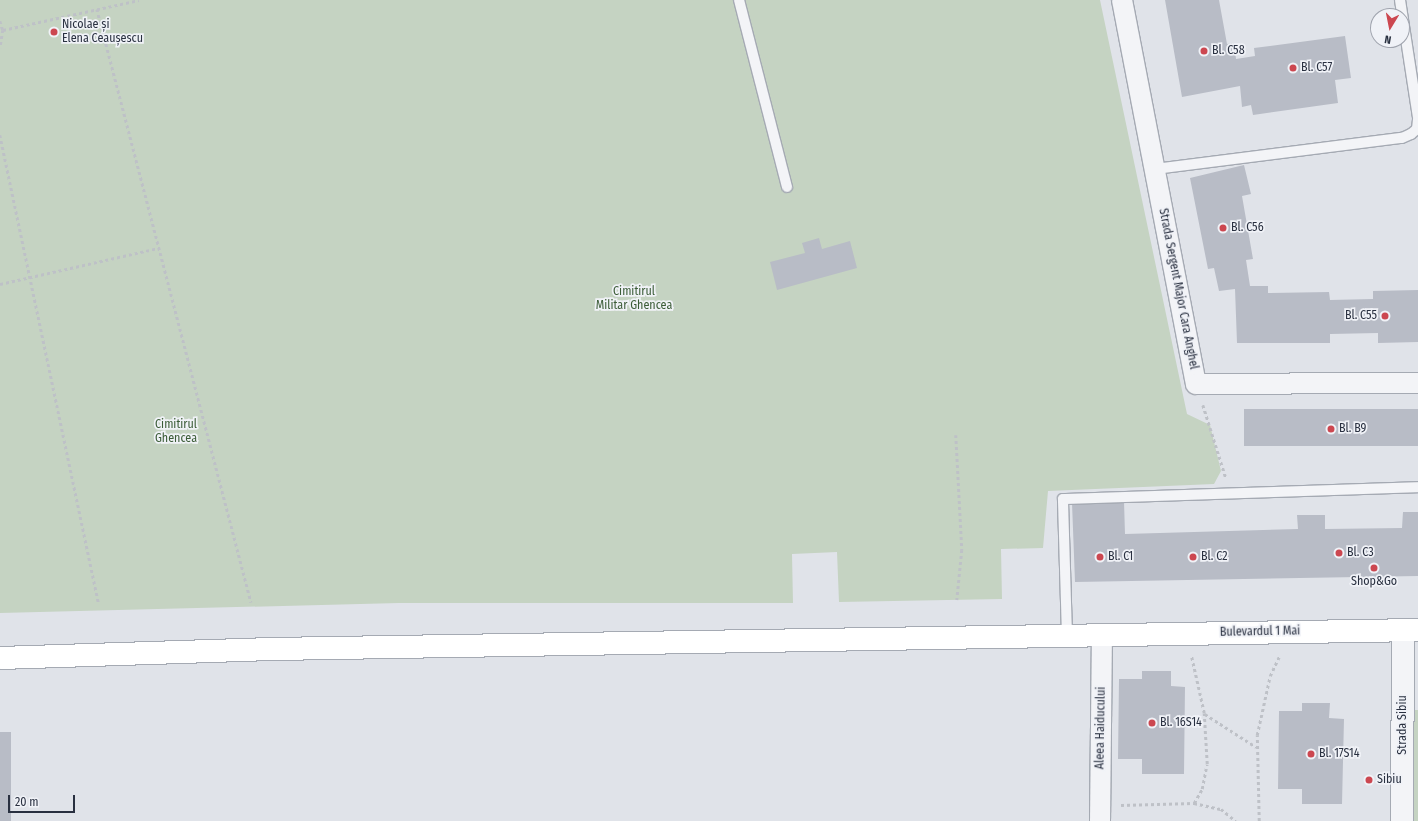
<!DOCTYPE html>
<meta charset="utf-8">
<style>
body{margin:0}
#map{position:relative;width:1418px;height:821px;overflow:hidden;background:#e0e3e9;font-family:"Fira Sans Condensed",sans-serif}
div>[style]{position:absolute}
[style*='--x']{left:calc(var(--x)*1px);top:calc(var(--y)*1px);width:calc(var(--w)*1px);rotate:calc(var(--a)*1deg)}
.green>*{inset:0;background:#c5d3c2;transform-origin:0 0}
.building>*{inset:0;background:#b8bcc6;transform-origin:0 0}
.path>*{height:2.5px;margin-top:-1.25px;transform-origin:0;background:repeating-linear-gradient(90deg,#bec1c7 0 3px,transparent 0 6px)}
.roads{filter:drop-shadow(1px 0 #a5aab3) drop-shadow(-1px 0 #a5aab3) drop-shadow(0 1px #a5aab3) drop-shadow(0 -1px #a5aab3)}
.service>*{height:10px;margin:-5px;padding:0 5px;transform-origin:5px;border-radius:5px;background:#f3f4f7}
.minor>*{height:20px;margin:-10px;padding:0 10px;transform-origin:10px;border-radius:10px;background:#f3f4f7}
.tertiary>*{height:22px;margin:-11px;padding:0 11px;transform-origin:11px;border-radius:11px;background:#f3f4f7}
.secondary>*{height:22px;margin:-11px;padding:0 11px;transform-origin:11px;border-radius:11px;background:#fff}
.dots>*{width:11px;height:11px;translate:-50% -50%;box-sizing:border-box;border:2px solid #f0f2f7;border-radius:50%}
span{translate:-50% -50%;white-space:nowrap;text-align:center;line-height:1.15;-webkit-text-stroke:3.5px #f0f2f7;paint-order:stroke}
.poi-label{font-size:12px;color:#293040}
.left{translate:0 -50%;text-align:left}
.right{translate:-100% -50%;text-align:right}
.street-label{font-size:12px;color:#293040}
.park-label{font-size:12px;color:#3b5c37}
.north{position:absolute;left:1370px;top:8px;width:40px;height:40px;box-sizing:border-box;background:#f0f2f7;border:1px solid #a0a4ae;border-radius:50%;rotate:190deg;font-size:11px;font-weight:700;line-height:16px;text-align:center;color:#293040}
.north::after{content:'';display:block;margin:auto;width:14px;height:18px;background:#cc4750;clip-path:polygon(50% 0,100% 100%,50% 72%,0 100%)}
.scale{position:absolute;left:8px;top:795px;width:67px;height:18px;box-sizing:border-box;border:2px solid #293040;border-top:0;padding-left:5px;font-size:12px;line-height:14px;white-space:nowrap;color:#293040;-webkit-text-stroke:3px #f0f2f7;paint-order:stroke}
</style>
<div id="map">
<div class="green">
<i style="clip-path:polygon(0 0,1100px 0,1187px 414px,1210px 425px,1221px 471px,1214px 484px,1048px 491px,1043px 548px,1001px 549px,1002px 599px,839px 602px,837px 552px,792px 554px,793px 603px,399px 603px,0 613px)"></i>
<i style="left:1418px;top:710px;width:111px;height:8px;rotate:90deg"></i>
</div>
<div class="building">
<i style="clip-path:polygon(1165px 0,1219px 0,1227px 44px,1234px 43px,1236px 59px,1255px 56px,1254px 48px,1345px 36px,1351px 78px,1335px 80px,1338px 103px,1253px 115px,1251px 105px,1242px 107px,1240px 86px,1182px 97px)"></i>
<i style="clip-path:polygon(1244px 165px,1251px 194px,1242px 196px,1253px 259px,1246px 260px,1250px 286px,1268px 286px,1268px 293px,1329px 292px,1330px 300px,1373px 299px,1373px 291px,1418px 290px,1418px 342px,1378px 343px,1378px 333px,1330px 334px,1330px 343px,1237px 343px,1235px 289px,1219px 291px,1214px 268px,1208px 269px,1190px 178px)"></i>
<i style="clip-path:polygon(819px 238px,822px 249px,850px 241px,857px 268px,777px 290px,770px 262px,805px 253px,802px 243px)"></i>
<i style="left:1418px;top:409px;width:37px;height:174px;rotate:90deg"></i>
<i style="clip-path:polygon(1124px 501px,1125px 534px,1298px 529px,1297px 515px,1325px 515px,1325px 529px,1402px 528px,1403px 512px,1418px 512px,1418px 576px,1075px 582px,1072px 503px)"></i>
<i style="clip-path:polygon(1142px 671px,1171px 671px,1171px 686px,1185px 687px,1184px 774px,1142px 774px,1142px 759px,1118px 759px,1119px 679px,1142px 679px)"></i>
<i style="clip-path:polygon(1302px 703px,1330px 703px,1329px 718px,1344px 719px,1342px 804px,1302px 804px,1302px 789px,1278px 789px,1279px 711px,1302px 711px)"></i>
<i style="left:0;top:732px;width:11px;height:89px"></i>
</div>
<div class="path">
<i style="--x:97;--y:9;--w:613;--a:75.44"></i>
<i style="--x:0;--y:21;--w:9;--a:72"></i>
<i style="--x:3;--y:30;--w:18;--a:99"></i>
<i style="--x:3;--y:30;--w:139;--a:-12.4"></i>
<i style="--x:0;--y:135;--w:478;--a:78.1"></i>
<i style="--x:0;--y:284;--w:163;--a:-12.8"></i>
<i style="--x:1203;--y:405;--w:77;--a:72.5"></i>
<i style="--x:956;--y:435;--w:115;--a:87"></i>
<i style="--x:962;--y:550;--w:50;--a:95.7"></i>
<i style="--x:1205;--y:714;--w:61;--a:32.9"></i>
<i style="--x:1194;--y:803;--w:28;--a:13"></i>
<i style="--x:1221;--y:809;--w:19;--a:39"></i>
<i style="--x:1121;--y:805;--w:73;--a:-1.6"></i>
<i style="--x:1194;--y:803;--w:16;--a:-60"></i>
<i style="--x:1202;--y:789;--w:25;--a:-79"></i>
<i style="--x:1207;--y:764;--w:51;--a:-93.4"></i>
<i style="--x:1204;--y:713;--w:59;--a:-102.6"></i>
<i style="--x:1259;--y:821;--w:86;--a:-91.3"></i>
<i style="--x:1257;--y:735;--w:60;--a:-77.6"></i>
<i style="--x:1270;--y:676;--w:23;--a:-65"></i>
</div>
<div class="roads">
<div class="service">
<i style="--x:739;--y:0;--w:193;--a:75.6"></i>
<i style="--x:1400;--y:0;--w:118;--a:81.3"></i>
<i style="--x:1155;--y:169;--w:249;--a:-7.2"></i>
<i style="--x:1402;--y:138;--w:10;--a:-24"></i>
<i style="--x:1411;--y:134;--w:8;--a:-40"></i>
<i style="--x:1417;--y:129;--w:10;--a:-84"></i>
<i style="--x:1067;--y:636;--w:137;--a:-91.7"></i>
<i style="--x:1063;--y:499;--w:355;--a:-1.9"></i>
</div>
<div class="minor">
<i style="--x:1122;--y:0;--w:391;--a:79.1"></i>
<i style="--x:1196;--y:384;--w:222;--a:-0.3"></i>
<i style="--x:1100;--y:821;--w:186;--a:-89.4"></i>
</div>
<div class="tertiary">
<i style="--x:1402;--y:821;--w:191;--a:-89.7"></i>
</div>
<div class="secondary">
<i style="--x:0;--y:658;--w:273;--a:-1.9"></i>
<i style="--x:273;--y:649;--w:1145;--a:-0.95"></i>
</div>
</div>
<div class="dots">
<i style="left:54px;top:32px;background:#cc4750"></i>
<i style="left:1204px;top:51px;background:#cc4750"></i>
<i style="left:1293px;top:68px;background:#cc4750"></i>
<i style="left:1223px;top:228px;background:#cc4750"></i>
<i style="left:1385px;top:316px;background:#cc4750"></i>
<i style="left:1331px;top:429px;background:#cc4750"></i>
<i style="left:1339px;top:553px;background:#cc4750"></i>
<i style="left:1100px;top:557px;background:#cc4750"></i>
<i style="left:1193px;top:557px;background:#cc4750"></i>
<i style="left:1374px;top:568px;background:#cc4750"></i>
<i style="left:1152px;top:723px;background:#cc4750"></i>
<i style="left:1311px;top:754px;background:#cc4750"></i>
<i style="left:1369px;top:780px;background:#cc4750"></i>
</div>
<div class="poi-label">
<span class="left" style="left:62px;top:32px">Nicolae și<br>Elena Ceaușescu</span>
<span class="left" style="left:1212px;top:51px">Bl. C58</span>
<span class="left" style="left:1301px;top:68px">Bl. C57</span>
<span class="left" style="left:1231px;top:228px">Bl. C56</span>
<span class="right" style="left:1377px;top:316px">Bl. C55</span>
<span class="left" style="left:1339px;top:429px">Bl. B9</span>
<span class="left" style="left:1347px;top:553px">Bl. C3</span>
<span class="left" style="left:1108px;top:557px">Bl. C1</span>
<span class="left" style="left:1201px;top:557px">Bl. C2</span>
<span style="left:1374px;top:582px">Shop&amp;Go</span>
<span class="left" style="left:1160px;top:723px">Bl. 16S14</span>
<span class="left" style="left:1319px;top:754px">Bl. 17S14</span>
<span class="left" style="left:1377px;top:780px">Sibiu</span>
</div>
<div class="street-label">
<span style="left:1178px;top:289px;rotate:79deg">Strada Sergent Major Cara Anghel</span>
<span style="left:1260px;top:632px;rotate:-1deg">Bulevardul 1 Mai</span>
<span style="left:1403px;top:725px;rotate:-90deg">Strada Sibiu</span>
<span style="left:1101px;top:728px;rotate:-89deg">Aleea Haiducului</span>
</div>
<div class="park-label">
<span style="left:634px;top:299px">Cimitirul<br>Militar Ghencea</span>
<span style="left:176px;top:432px">Cimitirul<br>Ghencea</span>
</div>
<div class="north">N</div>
<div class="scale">20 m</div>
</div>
